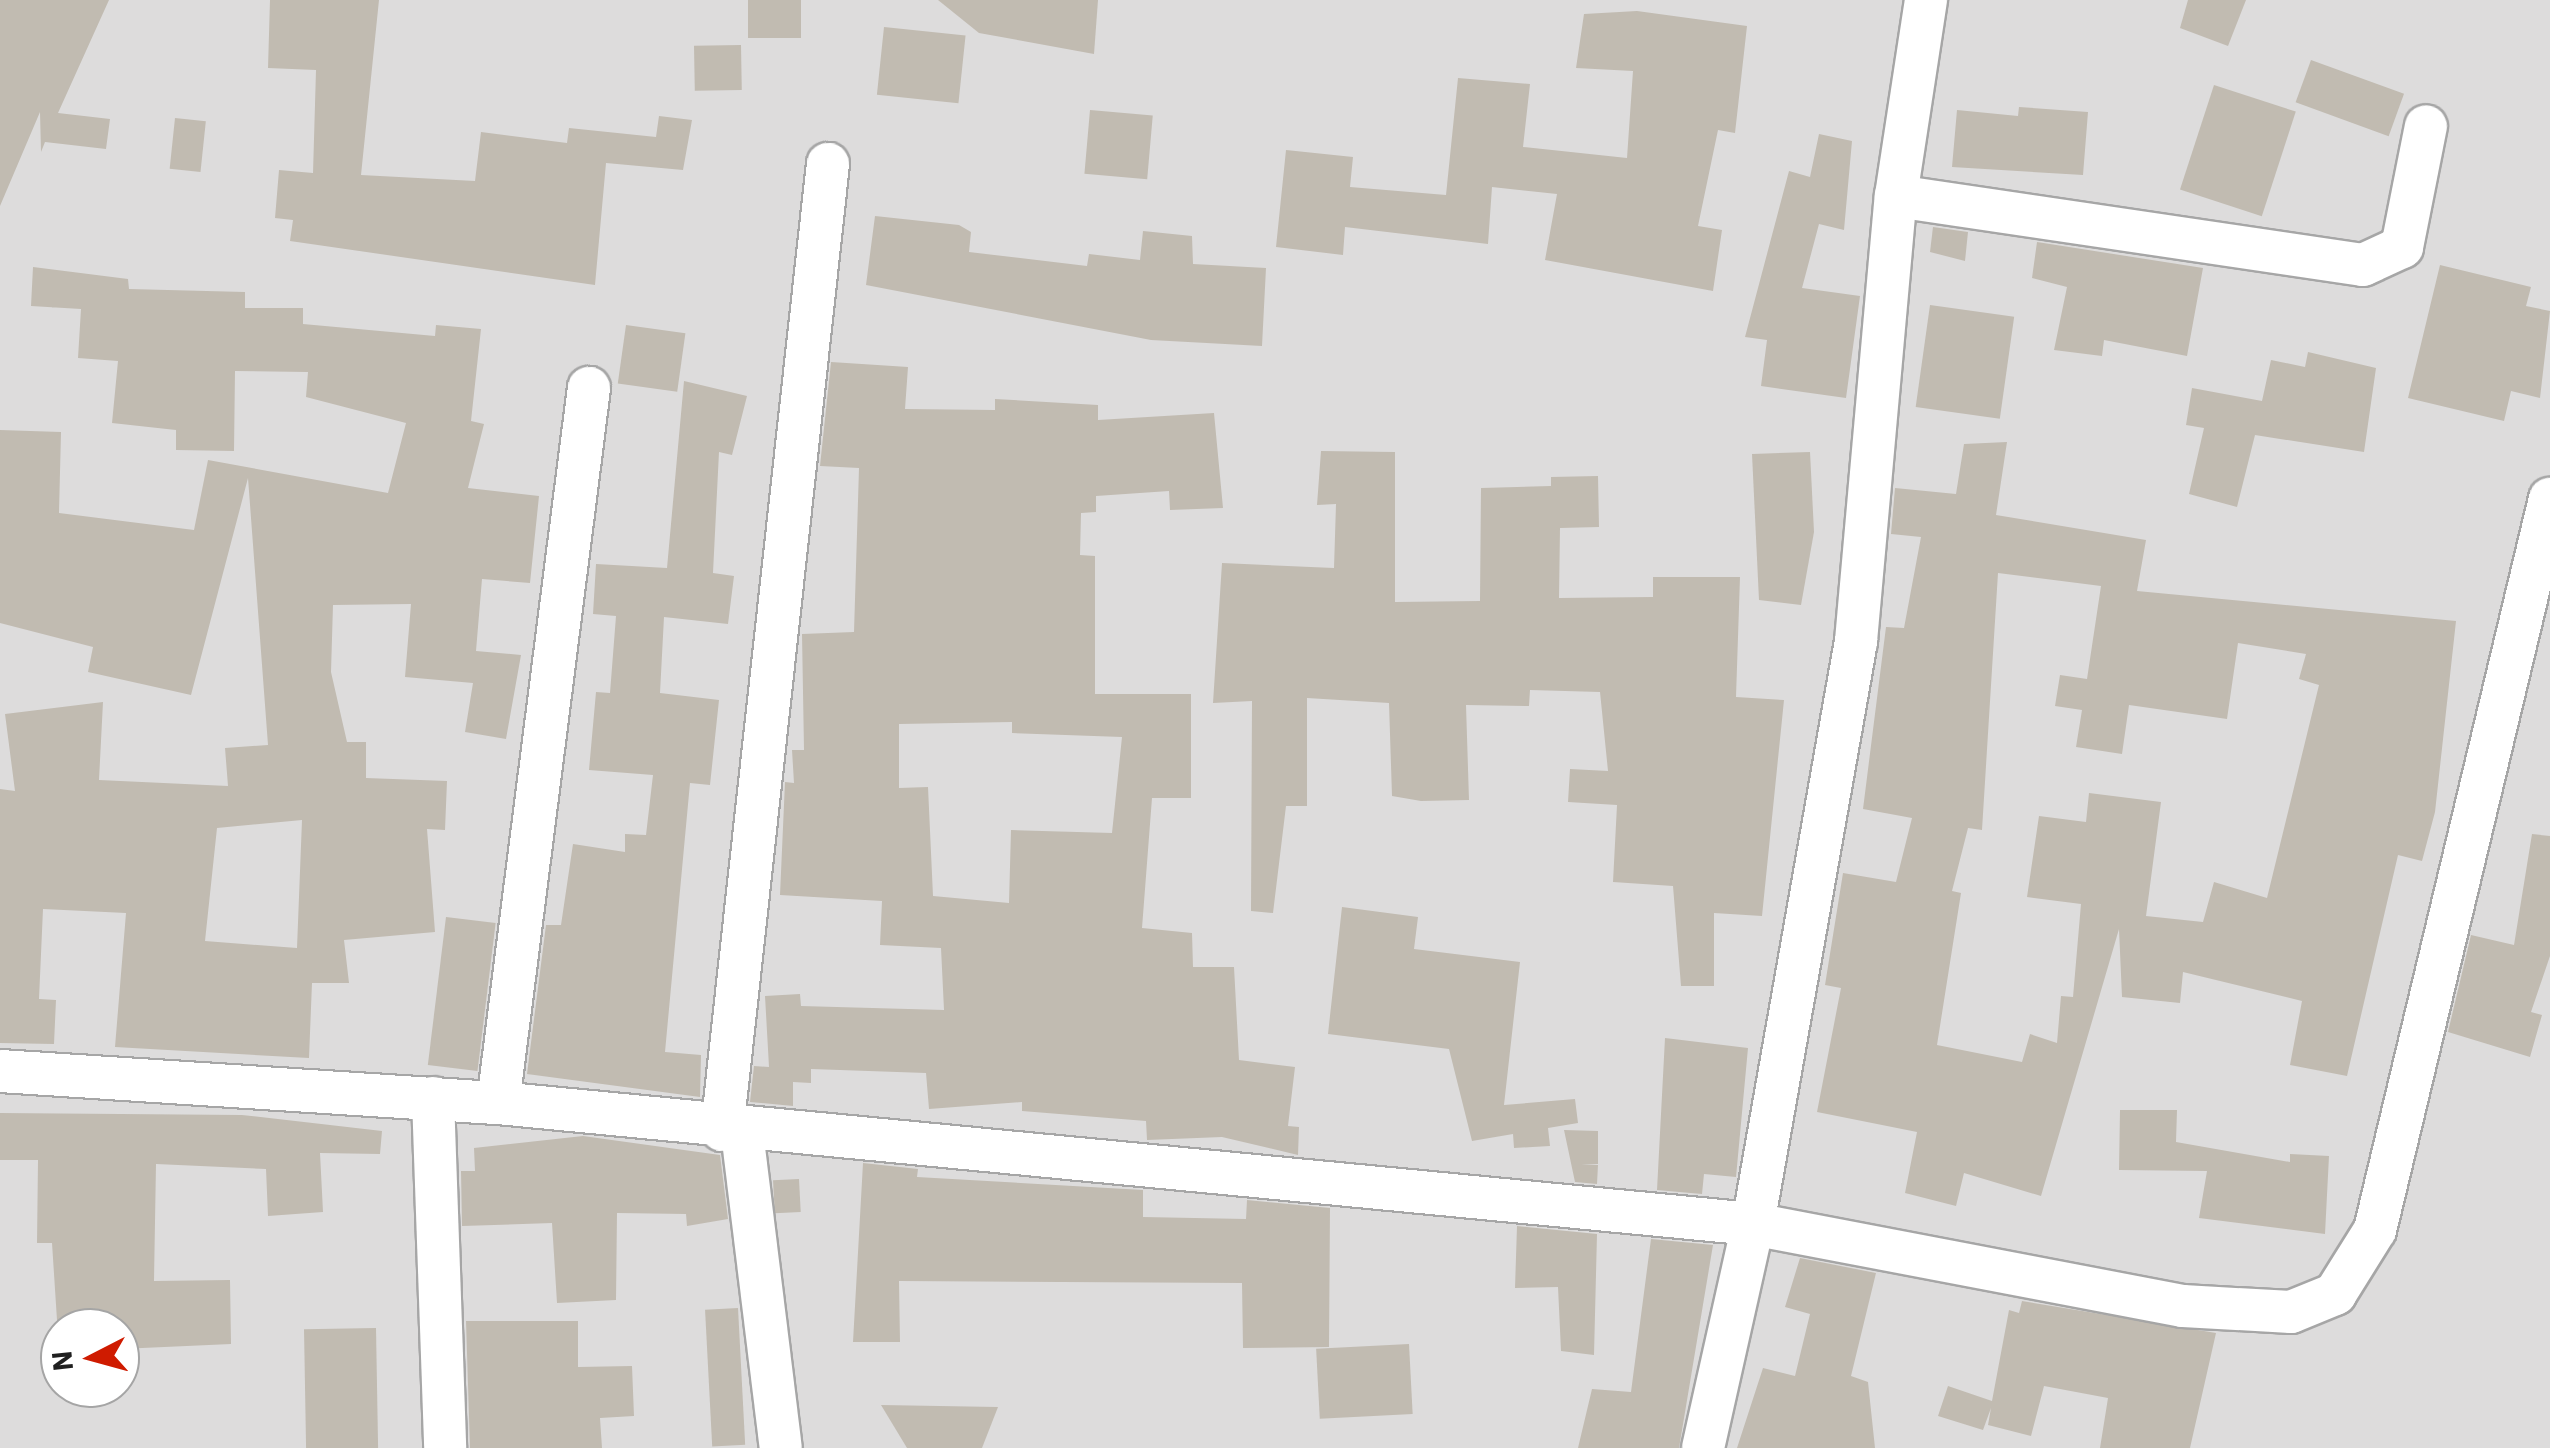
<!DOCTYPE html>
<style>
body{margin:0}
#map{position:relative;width:2550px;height:1448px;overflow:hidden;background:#f0eee5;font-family:"IBM Plex Sans",sans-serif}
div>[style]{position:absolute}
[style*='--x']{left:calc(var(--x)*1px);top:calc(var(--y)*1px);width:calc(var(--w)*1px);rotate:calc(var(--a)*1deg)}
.residential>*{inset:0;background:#dddcdc}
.building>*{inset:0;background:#c1bbb1;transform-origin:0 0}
.roads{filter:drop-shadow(2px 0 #a6a6a6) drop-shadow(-2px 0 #a6a6a6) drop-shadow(0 2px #a6a6a6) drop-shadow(0 -2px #a6a6a6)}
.minor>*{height:42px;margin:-21px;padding:0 21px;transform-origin:21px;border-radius:21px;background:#fff}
span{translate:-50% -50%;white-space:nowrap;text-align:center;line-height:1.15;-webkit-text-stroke:8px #fff;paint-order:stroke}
.north{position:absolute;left:40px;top:1308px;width:100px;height:100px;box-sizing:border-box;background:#fff;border:2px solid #a5a5a5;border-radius:50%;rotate:264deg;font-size:28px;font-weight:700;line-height:40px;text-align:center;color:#1f1f1f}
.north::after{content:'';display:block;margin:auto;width:35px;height:45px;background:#cf1b00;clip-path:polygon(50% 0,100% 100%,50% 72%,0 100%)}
</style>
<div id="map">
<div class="residential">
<i style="clip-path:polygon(evenodd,0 0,2550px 0,2550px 1448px,0 1448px,0 0,60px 1328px,120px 1328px,120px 1388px,60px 1388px,60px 1328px)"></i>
</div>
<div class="building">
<i style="clip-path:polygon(0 0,109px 0,58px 113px,110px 119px,106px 149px,45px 142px,41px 152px,40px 112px,0 206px)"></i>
<i style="clip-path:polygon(270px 0,379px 0,361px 175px,475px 181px,481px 132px,567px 143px,569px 128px,656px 137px,659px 116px,692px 120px,683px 170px,606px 163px,595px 285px,290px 241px,293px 220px,275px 218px,279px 170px,313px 173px,316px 70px,268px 68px)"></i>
<i style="left:748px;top:0;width:53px;height:38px"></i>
<i style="clip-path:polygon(938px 0,1098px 0,1094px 54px,979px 33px)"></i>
<i style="clip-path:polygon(2188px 0,2246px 0,2228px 46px,2180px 28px)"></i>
<i style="clip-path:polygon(1637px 11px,1747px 26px,1735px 133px,1718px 130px,1698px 226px,1722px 230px,1713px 291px,1545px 260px,1557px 194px,1492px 187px,1488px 244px,1345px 227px,1343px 255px,1276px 247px,1286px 150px,1353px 157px,1350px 187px,1446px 195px,1458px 78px,1530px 84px,1523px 147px,1627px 158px,1633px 71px,1576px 68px,1584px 14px)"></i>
<i style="left:884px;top:27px;width:82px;height:68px;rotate:6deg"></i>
<i style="left:741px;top:45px;width:45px;height:47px;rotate:89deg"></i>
<i style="left:2311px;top:60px;width:99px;height:45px;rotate:20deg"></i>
<i style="left:2214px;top:85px;width:86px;height:110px;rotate:18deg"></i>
<i style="clip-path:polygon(2019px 107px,2088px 112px,2083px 175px,1952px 167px,1957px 110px,2018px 116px)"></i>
<i style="left:1090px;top:110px;width:63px;height:64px;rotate:5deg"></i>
<i style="left:175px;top:118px;width:31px;height:51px;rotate:6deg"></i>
<i style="clip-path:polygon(1819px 134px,1852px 141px,1844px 230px,1819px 224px,1802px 288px,1860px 296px,1846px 398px,1761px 386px,1767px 340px,1745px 337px,1789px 171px,1810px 177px)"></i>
<i style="clip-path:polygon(875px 216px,959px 225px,971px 232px,969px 252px,1087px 266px,1089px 254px,1140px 260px,1143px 231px,1192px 236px,1193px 264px,1266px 268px,1262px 346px,1151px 340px,866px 285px)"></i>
<i style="clip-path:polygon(1933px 227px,1968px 232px,1965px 261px,1930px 252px)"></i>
<i style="clip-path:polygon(2037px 242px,2203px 268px,2187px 356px,2104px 340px,2102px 356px,2054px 350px,2067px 287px,2032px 278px)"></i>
<i style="clip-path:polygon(2440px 265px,2531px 287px,2526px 306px,2550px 311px,2540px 398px,2511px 391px,2504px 421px,2408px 398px)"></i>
<i style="clip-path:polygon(evenodd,33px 267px,128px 279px,129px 289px,245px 292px,245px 308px,303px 308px,303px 324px,435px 336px,436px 325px,481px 329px,471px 421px,484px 424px,468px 488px,539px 496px,530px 583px,482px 579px,476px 651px,521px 655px,506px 739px,465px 732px,473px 683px,405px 677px,411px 604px,333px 605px,331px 672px,347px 742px,366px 742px,366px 778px,447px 781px,445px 830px,427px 829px,435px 932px,344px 940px,349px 983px,312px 983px,309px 1058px,115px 1047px,126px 913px,43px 909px,39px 999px,56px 1000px,54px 1044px,0 1043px,0 789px,15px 791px,5px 714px,103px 702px,99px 780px,228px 786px,225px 748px,268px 745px,248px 478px,191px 695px,88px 672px,93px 647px,0 623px,0 430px,61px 432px,59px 513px,194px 530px,208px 460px,388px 493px,406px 423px,306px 397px,308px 372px,235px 371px,234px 451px,176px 450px,176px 430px,112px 423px,118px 361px,78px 358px,81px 309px,31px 306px,33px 267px,302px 820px,297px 948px,205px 941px,217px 828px,302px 820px)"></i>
<i style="left:1930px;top:305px;width:85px;height:103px;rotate:8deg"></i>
<i style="left:626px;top:325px;width:60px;height:59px;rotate:8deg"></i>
<i style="clip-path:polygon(2308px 352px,2376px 368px,2364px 452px,2255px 435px,2237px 507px,2189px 494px,2204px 428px,2186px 425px,2192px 388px,2262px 401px,2271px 360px,2305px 367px)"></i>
<i style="clip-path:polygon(evenodd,831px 362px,908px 367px,905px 409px,995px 410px,995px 399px,1098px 405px,1098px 420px,1214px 413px,1223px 508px,1170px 510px,1169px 491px,1096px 496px,1096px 512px,1081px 513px,1080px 555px,1095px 556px,1095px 694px,1191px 694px,1191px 798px,1152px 798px,1142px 928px,1192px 933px,1193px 967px,1234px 967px,1239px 1060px,1295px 1067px,1288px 1126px,1299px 1127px,1298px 1155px,1222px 1137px,1147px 1140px,1146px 1121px,1022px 1111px,1022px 1102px,929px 1109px,926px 1073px,811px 1069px,811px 1083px,793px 1082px,793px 1106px,750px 1102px,754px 1066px,769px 1067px,765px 996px,800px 994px,801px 1006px,944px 1010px,941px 948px,880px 945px,882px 901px,780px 895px,785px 782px,794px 783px,792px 750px,804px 750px,802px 634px,854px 632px,859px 468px,820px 466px,831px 362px,1012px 722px,1012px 733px,1122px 737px,1112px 833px,1011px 830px,1009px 903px,933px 896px,928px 787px,899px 788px,899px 724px,1012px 722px)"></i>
<i style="clip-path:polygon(684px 381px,747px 396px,732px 455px,719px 452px,713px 573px,734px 576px,728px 624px,664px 617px,660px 693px,719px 700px,710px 785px,690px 783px,665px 1052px,701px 1055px,700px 1097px,527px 1074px,546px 925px,561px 925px,573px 844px,625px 852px,625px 834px,646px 835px,653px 775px,589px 770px,596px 692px,610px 693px,616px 616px,593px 614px,596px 564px,667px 568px)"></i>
<i style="clip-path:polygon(evenodd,2007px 442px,1996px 515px,2146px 540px,2137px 591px,2456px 621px,2435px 812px,2422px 861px,2398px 855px,2347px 1076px,2290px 1065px,2302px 1001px,2183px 972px,2180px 1003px,2122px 997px,2119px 929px,2041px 1196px,1964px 1173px,1956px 1206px,1905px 1193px,1917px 1132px,1817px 1112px,1841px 988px,1825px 985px,1843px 873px,1896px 882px,1912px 818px,1863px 809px,1886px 627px,1904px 628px,1921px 537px,1891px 534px,1895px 488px,1956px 494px,1964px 444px,2007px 442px,1998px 573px,2101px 586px,2087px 679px,2060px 675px,2055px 706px,2082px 710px,2076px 747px,2122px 754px,2129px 705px,2227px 719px,2238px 643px,2306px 654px,2299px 679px,2319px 685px,2267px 898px,2214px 882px,2203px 922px,2146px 916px,2161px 802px,2089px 793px,2086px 822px,2039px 816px,2027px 897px,2081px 904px,2073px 997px,2061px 996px,2057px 1043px,2030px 1034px,2022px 1062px,1937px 1045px,1961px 893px,1952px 891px,1968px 828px,1982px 830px,1998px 573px)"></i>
<i style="clip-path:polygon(1321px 451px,1395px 452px,1395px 602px,1480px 601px,1481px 488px,1551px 486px,1551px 477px,1598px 476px,1599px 527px,1560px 528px,1559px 598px,1653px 597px,1653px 577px,1740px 577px,1736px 697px,1784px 700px,1762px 916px,1714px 913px,1714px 986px,1681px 986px,1673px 886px,1613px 882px,1617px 805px,1568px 802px,1570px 769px,1608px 771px,1600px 692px,1530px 690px,1529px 706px,1466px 705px,1469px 800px,1421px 801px,1392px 796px,1389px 703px,1307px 698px,1307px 806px,1286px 806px,1273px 913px,1251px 911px,1252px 701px,1213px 703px,1222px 563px,1334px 568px,1336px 504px,1317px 505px)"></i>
<i style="clip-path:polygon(1810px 452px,1814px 532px,1801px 605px,1759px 600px,1752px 454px)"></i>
<i style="clip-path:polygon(2532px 834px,2550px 836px,2550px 956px,2531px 1012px,2542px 1015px,2530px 1057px,2448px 1032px,2471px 935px,2514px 945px)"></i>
<i style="clip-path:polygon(1342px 907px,1418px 917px,1414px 949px,1520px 962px,1504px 1105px,1575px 1099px,1578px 1123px,1548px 1128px,1550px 1146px,1514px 1148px,1513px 1134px,1472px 1141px,1449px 1049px,1328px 1034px)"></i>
<i style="left:446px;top:917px;width:50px;height:149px;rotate:7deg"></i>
<i style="clip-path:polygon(1665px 1038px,1748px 1048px,1736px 1177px,1704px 1174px,1702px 1194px,1657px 1190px)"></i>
<i style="clip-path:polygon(2120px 1110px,2177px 1110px,2176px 1142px,2290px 1162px,2290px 1154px,2329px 1156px,2325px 1234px,2199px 1218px,2207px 1171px,2119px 1170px)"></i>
<i style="clip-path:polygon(0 1113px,242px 1115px,382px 1131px,380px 1154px,320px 1153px,323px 1212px,268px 1216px,266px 1169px,156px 1164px,154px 1281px,230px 1280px,231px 1344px,120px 1349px,120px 1328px,60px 1328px,59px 1351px,52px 1243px,37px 1243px,38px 1160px,0 1160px)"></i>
<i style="clip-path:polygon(1564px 1130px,1598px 1131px,1598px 1164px,1581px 1164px,1598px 1165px,1597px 1184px,1575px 1182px)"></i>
<i style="clip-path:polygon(583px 1136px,720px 1155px,728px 1219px,687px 1226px,686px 1214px,617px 1213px,616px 1300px,557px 1303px,552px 1223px,462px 1226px,461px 1171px,475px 1171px,474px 1148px)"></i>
<i style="clip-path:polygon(863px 1163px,918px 1169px,917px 1177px,1143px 1190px,1143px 1217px,1246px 1219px,1247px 1200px,1330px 1208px,1329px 1347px,1243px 1348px,1242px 1283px,899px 1281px,900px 1342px,853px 1342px)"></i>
<i style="left:799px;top:1179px;width:33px;height:26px;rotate:87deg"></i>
<i style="clip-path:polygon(1517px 1226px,1597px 1234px,1594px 1355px,1561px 1351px,1558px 1287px,1515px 1288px)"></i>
<i style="clip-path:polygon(1651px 1239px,1713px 1245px,1679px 1448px,1578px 1448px,1592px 1389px,1631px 1392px)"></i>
<i style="clip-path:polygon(1800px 1258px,1876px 1273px,1851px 1376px,1868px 1382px,1875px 1448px,1737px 1448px,1763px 1368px,1795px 1376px,1810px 1314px,1785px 1307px)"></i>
<i style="clip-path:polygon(2022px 1301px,2216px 1333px,2190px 1448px,2100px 1448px,2108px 1398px,2044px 1386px,2031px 1436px,1988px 1425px,1991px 1408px,1983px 1430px,1938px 1416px,1948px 1386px,1992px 1401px,2009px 1310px,2019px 1313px)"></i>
<i style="left:738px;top:1308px;width:137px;height:33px;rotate:87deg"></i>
<i style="clip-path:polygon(466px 1321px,578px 1321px,578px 1367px,632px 1366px,634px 1416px,600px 1418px,602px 1448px,470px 1448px)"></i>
<i style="left:376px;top:1328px;width:120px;height:72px;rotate:89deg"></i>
<i style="left:1409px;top:1344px;width:70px;height:93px;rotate:87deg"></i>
<i style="clip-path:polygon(881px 1405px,998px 1407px,982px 1448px,907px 1448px)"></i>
</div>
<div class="roads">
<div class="minor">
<i style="--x:1896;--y:196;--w:472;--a:8.4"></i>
<i style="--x:2363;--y:265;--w:43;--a:-24.8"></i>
<i style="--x:2402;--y:247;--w:123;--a:-78.8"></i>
<i style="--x:0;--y:1071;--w:499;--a:3.7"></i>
<i style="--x:498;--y:1103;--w:1261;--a:5.51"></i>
<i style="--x:1753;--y:1224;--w:438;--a:10.8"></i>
<i style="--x:2183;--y:1306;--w:108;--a:3.2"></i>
<i style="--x:2291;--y:1312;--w:48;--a:-22.2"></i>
<i style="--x:2335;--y:1294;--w:75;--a:-58"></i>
<i style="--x:2375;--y:1230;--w:752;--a:-76.54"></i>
<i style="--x:433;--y:1098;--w:350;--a:88"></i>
<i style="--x:498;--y:1103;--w:721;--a:-82.75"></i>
<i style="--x:722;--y:1130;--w:972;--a:-83.74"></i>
<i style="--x:742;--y:1132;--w:318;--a:83"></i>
<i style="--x:1703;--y:1448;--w:230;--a:-77.4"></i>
<i style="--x:1753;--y:1224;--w:592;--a:-79.98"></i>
<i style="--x:1856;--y:641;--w:447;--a:-84.9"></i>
<i style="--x:1896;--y:196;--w:198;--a:-81.3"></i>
</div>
</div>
<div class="north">N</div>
</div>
